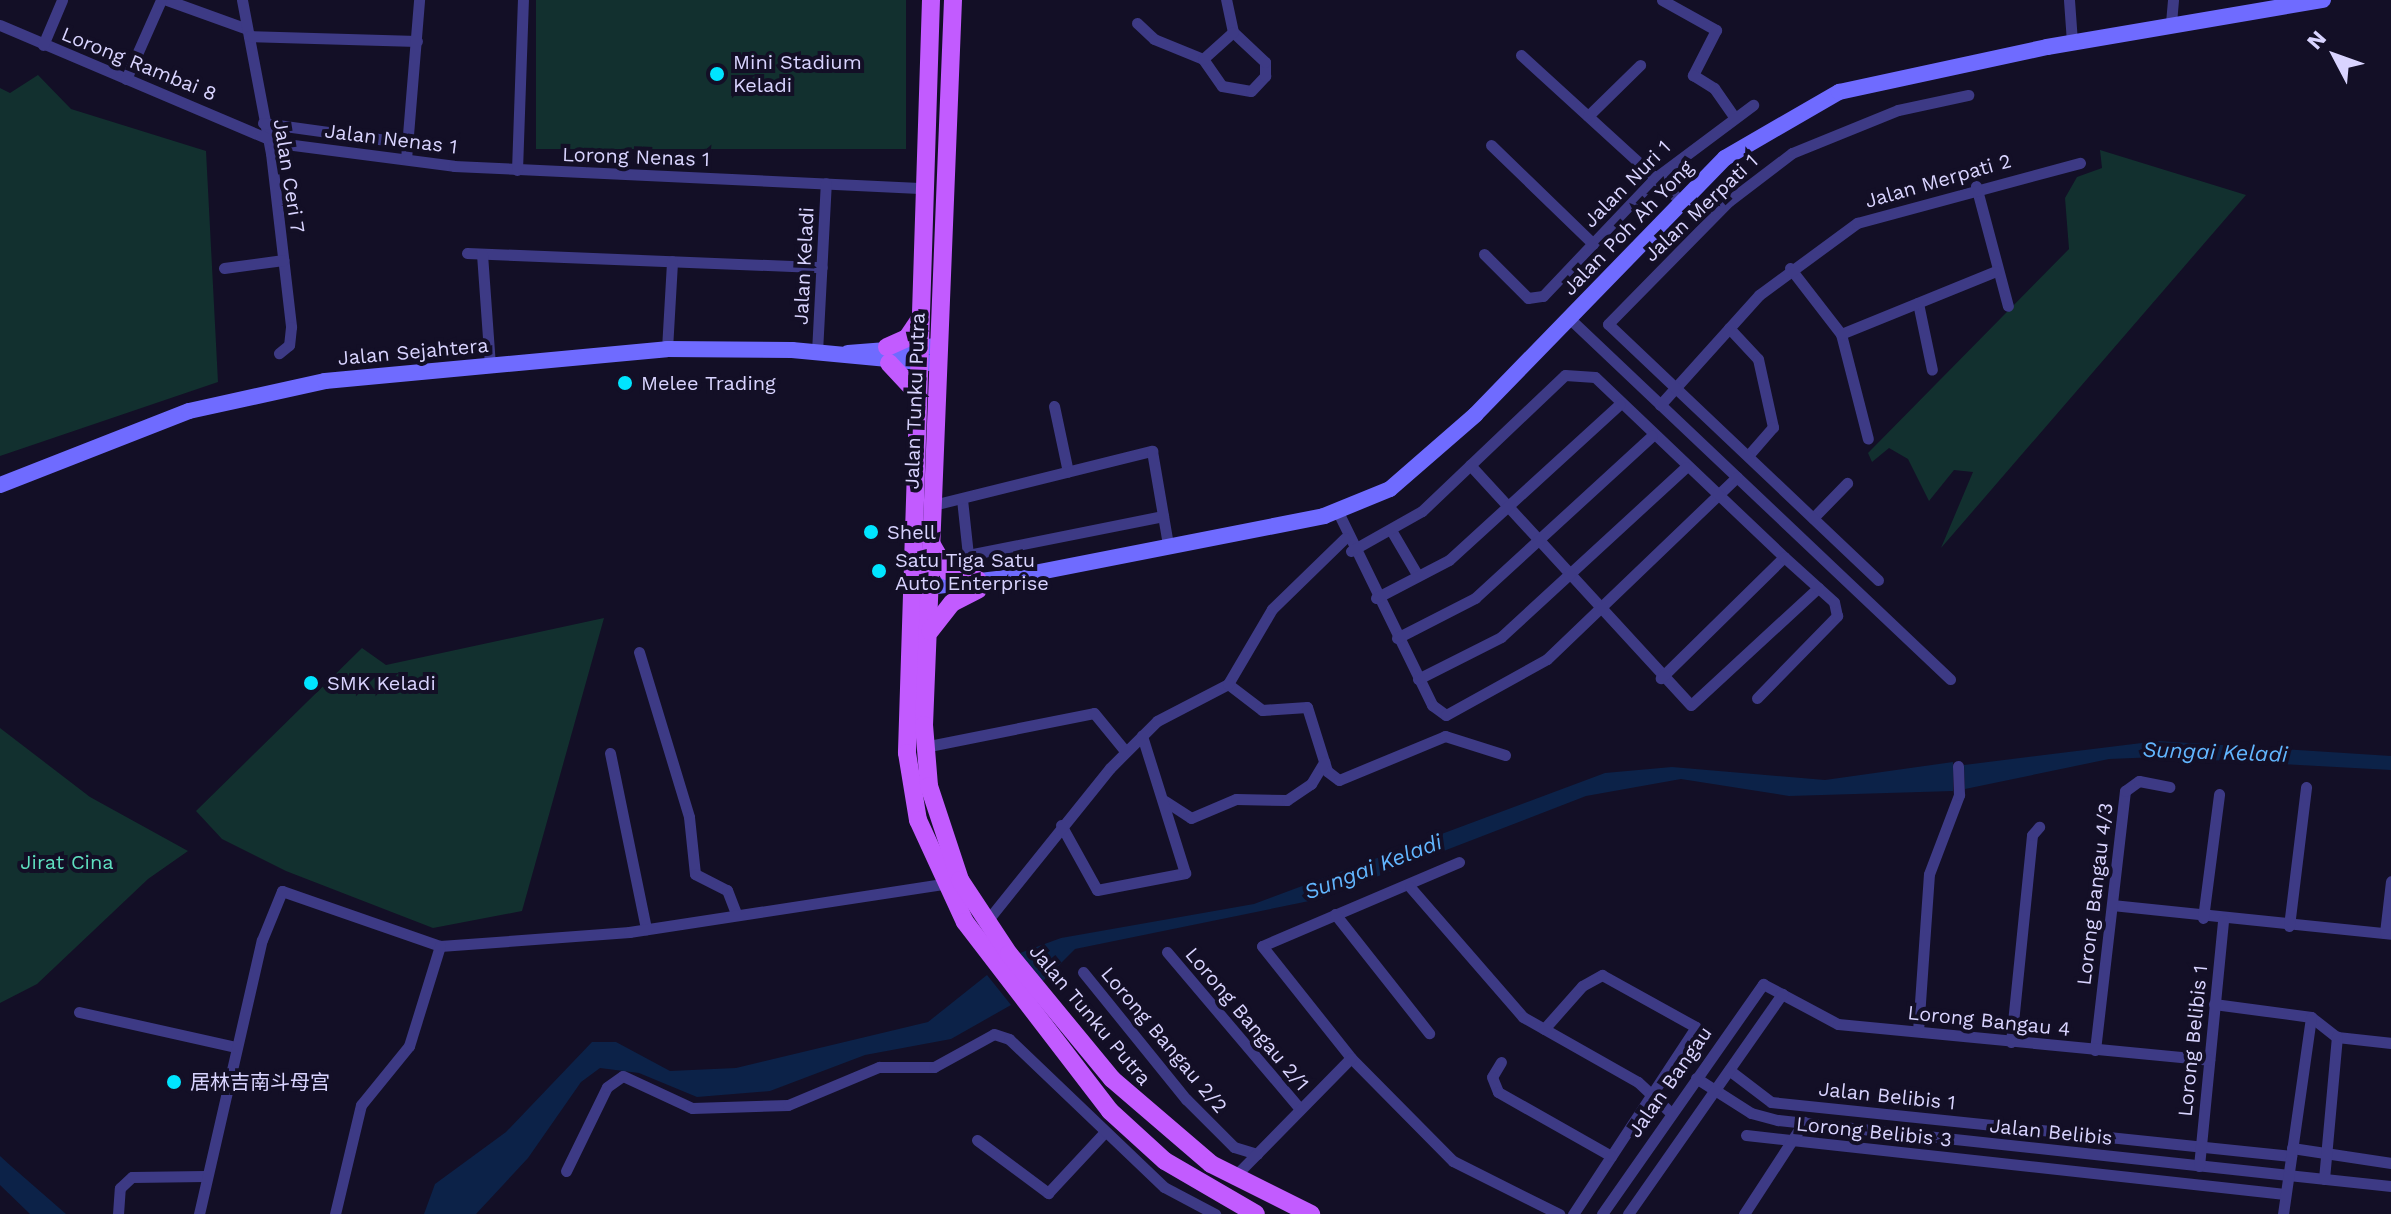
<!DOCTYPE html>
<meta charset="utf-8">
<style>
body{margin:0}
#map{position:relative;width:2391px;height:1214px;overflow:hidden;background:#130f26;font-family:"Work Sans","Noto Sans SC",sans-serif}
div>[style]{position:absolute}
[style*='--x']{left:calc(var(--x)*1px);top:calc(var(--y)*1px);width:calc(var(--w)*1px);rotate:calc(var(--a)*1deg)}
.green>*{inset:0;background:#12302f;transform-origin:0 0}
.water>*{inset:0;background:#0c2248}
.street>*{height:11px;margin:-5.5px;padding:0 5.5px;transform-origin:5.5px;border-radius:5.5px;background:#3d3a85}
.secondary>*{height:16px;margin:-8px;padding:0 8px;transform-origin:8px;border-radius:8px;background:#6f6bff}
.primary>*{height:18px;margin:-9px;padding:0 9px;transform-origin:9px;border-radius:9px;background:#c25bff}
.dots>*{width:22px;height:22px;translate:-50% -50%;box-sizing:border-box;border:4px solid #130f26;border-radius:50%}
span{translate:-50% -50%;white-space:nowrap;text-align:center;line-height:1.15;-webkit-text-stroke:8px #130f26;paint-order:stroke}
.poi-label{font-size:20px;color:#d9d4ff}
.left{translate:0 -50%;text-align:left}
.street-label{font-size:20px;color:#d9d4ff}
.park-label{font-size:20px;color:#5fe0c0}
.water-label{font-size:22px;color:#62b6ff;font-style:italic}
.north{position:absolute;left:2295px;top:16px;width:80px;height:80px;-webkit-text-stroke:6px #130f26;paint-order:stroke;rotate:311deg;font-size:22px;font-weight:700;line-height:32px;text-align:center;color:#d9d4ff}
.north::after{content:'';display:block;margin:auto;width:28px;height:36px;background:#d9d4ff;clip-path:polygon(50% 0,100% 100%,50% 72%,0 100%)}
</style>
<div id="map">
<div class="green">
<i style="left:536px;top:0;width:370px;height:149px"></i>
<i style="clip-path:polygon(38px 75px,71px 109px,206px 151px,218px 382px,0 456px,0 88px,10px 93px)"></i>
<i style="clip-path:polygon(2100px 150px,2246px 195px,1941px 548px,1973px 472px,1954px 470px,1929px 501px,1908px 459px,1889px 448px,1872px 462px,1868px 453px,2069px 249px,2065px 198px,2077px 177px,2102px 168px)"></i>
<i style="clip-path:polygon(604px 618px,522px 911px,433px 928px,286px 871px,222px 839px,196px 811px,362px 648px,386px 665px)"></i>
<i style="clip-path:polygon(0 728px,90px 797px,188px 851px,148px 879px,37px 984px,0 1003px)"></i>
</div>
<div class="water">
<i style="clip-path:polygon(2158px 741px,2391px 756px,2391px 770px,2158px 757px,2109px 759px,1965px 789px,1964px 765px)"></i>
<i style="clip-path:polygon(1953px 762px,1953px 791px,1789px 796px,1681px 779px,1586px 796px,1319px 899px,1075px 949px,1043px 981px,1020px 953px,1061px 938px,1254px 904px,1605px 773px,1672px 767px,1825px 780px)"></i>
<i style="clip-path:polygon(987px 975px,1011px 1005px,951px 1039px,865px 1055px,770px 1091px,697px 1097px,639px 1073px,600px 1068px,581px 1082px,528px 1158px,476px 1214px,424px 1214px,435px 1184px,506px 1132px,592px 1042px,616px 1042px,670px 1071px,736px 1068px,928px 1022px)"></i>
<i style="clip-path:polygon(0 1156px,11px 1166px,66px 1214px,30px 1214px,0 1185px)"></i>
</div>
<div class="street">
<i style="--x:167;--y:0;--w:85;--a:19.9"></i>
<i style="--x:242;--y:0;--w:156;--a:79.3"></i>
<i style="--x:271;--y:153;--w:175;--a:83.4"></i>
<i style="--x:291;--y:327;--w:18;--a:96"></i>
<i style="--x:289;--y:345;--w:13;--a:141"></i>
<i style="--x:1662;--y:0;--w:62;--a:29.1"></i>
<i style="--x:1716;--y:30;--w:51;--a:117.1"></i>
<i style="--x:1693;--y:75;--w:25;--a:32"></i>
<i style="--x:1714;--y:88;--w:33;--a:55"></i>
<i style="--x:2069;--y:0;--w:42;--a:85.9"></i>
<i style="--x:1137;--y:23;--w:23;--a:43"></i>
<i style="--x:1154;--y:39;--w:53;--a:22.2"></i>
<i style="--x:1203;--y:59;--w:33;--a:55"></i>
<i style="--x:1222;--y:86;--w:29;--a:10"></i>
<i style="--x:1251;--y:91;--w:21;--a:-47"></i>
<i style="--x:1265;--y:76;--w:14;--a:-90"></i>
<i style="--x:1265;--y:62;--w:44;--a:-136.8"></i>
<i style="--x:1233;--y:32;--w:33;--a:-102"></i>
<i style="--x:2171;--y:23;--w:23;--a:-85"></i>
<i style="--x:0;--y:25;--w:302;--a:23"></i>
<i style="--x:278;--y:143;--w:177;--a:7.4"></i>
<i style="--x:454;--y:166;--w:471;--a:2.7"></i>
<i style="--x:249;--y:36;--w:168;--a:1.7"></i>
<i style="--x:43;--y:45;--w:49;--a:-67.1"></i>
<i style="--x:1521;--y:55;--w:215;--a:42.4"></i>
<i style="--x:1203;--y:59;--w:40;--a:-42"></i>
<i style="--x:126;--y:79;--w:86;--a:-66.1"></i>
<i style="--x:1588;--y:116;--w:73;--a:-44.4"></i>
<i style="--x:263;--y:123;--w:146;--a:7.9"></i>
<i style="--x:1491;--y:145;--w:142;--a:44.1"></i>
<i style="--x:406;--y:159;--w:160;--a:-85.3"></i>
<i style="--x:517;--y:170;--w:170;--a:-88"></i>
<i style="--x:1976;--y:186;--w:124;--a:75.1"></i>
<i style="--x:467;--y:253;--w:355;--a:2.3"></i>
<i style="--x:482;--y:254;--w:111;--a:85.9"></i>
<i style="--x:1484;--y:254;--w:62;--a:45"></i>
<i style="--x:1528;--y:298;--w:15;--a:-8"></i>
<i style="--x:1543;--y:296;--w:161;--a:-46.5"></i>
<i style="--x:1654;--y:179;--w:124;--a:-36.8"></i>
<i style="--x:224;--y:268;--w:60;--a:-7.7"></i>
<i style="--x:1790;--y:268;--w:83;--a:52.3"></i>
<i style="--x:1841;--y:334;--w:108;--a:75.6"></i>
<i style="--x:1918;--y:303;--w:68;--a:78.2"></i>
<i style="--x:1569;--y:318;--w:525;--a:43.46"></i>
<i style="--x:1729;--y:328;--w:42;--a:46.9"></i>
<i style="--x:1758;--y:359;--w:70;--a:77.6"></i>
<i style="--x:1773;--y:427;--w:38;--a:131"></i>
<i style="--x:1841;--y:334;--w:167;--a:-22.1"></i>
<i style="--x:667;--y:349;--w:88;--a:-86.7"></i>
<i style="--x:817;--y:352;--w:169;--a:-87"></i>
<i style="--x:1660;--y:405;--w:148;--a:-48"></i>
<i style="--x:1759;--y:295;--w:122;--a:-36.3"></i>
<i style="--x:1857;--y:223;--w:231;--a:-15.1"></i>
<i style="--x:1054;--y:406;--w:67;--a:78"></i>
<i style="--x:1470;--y:465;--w:326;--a:47.4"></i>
<i style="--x:1691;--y:705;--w:173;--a:-42.7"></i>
<i style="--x:962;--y:499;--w:56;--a:83.9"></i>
<i style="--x:968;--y:555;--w:199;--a:-11.3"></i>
<i style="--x:933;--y:505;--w:226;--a:-13.9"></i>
<i style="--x:1152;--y:451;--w:95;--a:80.3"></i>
<i style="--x:1338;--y:512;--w:215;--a:64"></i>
<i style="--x:1432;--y:705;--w:17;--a:36"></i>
<i style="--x:1446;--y:715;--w:115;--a:-29"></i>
<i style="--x:1547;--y:659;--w:263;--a:-43.8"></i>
<i style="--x:1813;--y:518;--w:49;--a:-45.8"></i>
<i style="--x:1391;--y:530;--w:53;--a:59.6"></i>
<i style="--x:1351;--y:551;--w:81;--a:-29.4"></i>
<i style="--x:1422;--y:511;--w:197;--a:-43.6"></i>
<i style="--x:1565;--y:375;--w:30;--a:4"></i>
<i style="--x:1595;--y:377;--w:261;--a:43.6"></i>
<i style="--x:1784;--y:557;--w:173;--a:135.5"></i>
<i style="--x:1878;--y:580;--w:372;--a:-136.5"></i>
<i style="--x:1608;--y:324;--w:173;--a:-45.5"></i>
<i style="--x:1729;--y:201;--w:79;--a:-37.3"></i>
<i style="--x:1792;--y:153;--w:114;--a:-22.1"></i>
<i style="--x:1898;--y:110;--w:72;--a:-12.1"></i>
<i style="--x:1376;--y:598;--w:82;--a:-27.5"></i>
<i style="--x:1449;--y:560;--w:231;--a:-42.4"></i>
<i style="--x:1397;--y:638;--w:88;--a:-27.1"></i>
<i style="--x:1475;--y:598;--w:240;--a:-42.5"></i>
<i style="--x:639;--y:652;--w:172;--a:73.1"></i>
<i style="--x:689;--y:817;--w:57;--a:84"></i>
<i style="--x:695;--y:874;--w:36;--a:27"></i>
<i style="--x:727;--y:890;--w:25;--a:69"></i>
<i style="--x:1418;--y:679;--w:93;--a:-26.8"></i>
<i style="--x:1501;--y:637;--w:251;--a:-42.6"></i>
<i style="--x:1228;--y:684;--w:43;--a:37.4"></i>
<i style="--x:1262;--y:710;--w:45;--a:-3.8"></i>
<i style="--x:1307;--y:707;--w:67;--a:72.6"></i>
<i style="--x:1327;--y:771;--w:15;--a:37"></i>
<i style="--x:1339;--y:780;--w:115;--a:-22.5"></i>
<i style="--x:1445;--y:736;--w:63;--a:17.6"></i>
<i style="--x:1757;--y:698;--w:115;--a:-45.7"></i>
<i style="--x:1837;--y:616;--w:14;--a:-102"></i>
<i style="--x:1834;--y:602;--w:67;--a:-138"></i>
<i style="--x:924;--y:747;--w:173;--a:-11.3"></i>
<i style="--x:1094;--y:713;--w:50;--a:50.6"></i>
<i style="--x:610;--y:753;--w:180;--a:78.4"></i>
<i style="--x:1165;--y:801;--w:31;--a:33"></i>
<i style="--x:1191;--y:818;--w:49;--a:-22.9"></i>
<i style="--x:1236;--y:799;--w:51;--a:1.1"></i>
<i style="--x:1287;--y:800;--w:29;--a:-34"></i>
<i style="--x:1311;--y:784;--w:26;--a:-59"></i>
<i style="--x:1061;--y:825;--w:74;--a:61"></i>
<i style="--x:1097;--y:890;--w:90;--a:-10.9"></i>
<i style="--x:1185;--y:873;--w:144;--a:-107.4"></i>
<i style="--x:1459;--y:862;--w:214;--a:156.9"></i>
<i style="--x:1262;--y:946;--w:143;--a:51.5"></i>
<i style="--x:1351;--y:1058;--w:145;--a:45.3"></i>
<i style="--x:1453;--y:1161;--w:119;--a:26.6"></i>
<i style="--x:1410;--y:887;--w:172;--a:49"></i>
<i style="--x:1523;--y:1017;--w:132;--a:29.5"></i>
<i style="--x:1638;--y:1082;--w:44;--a:43.2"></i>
<i style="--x:2112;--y:905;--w:281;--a:5.9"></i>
<i style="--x:1335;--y:914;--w:152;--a:51.7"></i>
<i style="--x:2203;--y:918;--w:125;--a:-82.6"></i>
<i style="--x:987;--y:921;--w:196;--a:-51.2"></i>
<i style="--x:1110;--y:768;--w:66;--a:-45"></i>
<i style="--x:1157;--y:721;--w:80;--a:-27.5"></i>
<i style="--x:1228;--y:684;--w:87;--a:-59.6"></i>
<i style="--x:1272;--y:609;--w:102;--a:-44.2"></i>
<i style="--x:2289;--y:926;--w:140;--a:-83"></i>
<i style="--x:2385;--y:933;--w:52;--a:-83.4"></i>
<i style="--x:1167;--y:952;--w:206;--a:49.7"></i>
<i style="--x:1083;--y:972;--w:164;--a:51"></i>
<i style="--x:1186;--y:1099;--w:68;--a:45"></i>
<i style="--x:1234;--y:1147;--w:24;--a:17"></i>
<i style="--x:2214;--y:1004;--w:98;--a:7.6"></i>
<i style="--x:2311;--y:1017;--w:33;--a:38"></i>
<i style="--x:2337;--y:1037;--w:54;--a:6.3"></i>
<i style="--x:79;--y:1012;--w:160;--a:12.6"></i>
<i style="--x:1544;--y:1029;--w:57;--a:-48.5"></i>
<i style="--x:1582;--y:986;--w:23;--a:-29"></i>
<i style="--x:1602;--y:975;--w:107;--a:29"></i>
<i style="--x:1696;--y:1027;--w:224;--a:123.3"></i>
<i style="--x:1918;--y:1031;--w:157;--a:-86"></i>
<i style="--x:1929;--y:874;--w:85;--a:-69.2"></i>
<i style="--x:1959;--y:795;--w:29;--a:-92"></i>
<i style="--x:2011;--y:1042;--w:208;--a:-84.2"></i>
<i style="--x:2032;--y:835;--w:11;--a:-49"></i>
<i style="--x:2095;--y:1050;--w:261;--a:-83.4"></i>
<i style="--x:2125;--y:791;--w:17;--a:-36"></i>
<i style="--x:2139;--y:781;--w:31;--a:11"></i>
<i style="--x:1501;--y:1062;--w:17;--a:121"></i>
<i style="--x:1492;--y:1077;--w:16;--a:68"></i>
<i style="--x:1498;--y:1092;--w:130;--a:29.5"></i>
<i style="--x:1729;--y:1070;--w:53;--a:37.3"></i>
<i style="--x:1771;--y:1102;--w:523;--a:5.93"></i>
<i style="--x:1696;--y:1078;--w:65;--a:32.5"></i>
<i style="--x:1751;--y:1113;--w:28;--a:15"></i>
<i style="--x:1778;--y:1120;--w:617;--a:6.15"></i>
<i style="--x:1746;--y:1135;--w:542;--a:6.25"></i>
<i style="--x:977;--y:1140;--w:89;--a:36.7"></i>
<i style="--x:1048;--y:1193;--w:82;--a:-47"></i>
<i style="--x:2292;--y:1148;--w:100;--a:8.6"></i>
<i style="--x:2199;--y:1166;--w:247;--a:-84.4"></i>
<i style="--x:566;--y:1171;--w:93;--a:-64"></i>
<i style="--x:607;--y:1087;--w:19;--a:-35"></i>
<i style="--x:623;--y:1076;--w:76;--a:24.9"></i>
<i style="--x:692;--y:1108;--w:96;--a:-1.8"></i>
<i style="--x:788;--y:1105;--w:99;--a:-22.7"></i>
<i style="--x:879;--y:1067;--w:55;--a:0"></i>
<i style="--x:934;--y:1067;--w:68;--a:-28.8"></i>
<i style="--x:994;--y:1034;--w:16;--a:18"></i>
<i style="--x:1009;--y:1039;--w:214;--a:43.7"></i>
<i style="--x:1164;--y:1187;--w:58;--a:27.9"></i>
<i style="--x:1233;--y:1178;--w:168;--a:-45.5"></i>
<i style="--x:2324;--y:1179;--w:143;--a:-84.8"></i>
<i style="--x:118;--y:1214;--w:26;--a:-86"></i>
<i style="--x:120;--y:1188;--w:16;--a:-43"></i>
<i style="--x:132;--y:1177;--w:73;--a:-0.8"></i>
<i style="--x:199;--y:1214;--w:281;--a:-77.1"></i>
<i style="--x:262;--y:940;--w:53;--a:-67.8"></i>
<i style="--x:282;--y:891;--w:167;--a:19.2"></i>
<i style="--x:440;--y:946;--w:190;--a:-4.2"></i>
<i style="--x:629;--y:932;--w:319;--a:-8.7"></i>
<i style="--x:335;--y:1214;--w:112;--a:-76.6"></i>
<i style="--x:361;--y:1105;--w:76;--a:-50.9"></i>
<i style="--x:409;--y:1046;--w:105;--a:-72.8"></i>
<i style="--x:1602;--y:1214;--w:281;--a:-55"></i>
<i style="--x:1763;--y:984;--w:85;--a:28.1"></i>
<i style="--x:1838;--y:1024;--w:373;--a:5.5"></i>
<i style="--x:1628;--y:1214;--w:269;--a:-55"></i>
<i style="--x:1744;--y:1214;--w:110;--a:-56.9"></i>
<i style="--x:2283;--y:1214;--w:199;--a:-81.9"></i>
</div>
<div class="secondary">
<i style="--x:848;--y:353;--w:90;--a:-4.4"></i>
<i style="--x:0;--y:485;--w:203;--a:-21.4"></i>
<i style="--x:189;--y:411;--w:139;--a:-12.4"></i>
<i style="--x:325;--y:381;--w:343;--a:-5.3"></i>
<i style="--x:667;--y:349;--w:125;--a:0.5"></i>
<i style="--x:792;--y:350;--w:139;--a:5.4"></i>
<i style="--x:920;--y:588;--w:95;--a:-6.7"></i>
<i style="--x:1014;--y:577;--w:316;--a:-11.1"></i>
<i style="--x:1324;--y:516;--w:71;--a:-22.2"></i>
<i style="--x:1390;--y:489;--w:113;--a:-41"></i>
<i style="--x:1475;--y:415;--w:359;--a:-45.8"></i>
<i style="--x:1725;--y:158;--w:132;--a:-30.1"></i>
<i style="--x:1839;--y:92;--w:213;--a:-12.2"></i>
<i style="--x:2047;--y:47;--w:280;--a:-9.7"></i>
</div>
<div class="primary">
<i style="--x:931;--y:0;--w:753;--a:91.83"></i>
<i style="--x:907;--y:753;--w:68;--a:80.7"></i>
<i style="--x:918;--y:820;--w:112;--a:65.3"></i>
<i style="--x:965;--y:922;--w:238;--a:52.5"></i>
<i style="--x:1110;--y:1111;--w:74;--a:42.3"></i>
<i style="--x:1165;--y:1161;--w:105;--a:30.2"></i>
<i style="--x:953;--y:0;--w:726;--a:92.29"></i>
<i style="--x:924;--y:725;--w:61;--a:85.3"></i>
<i style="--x:929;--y:786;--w:99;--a:71.7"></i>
<i style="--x:960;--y:880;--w:89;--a:56.5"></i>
<i style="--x:1009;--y:954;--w:162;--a:50.5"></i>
<i style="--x:1112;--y:1079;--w:130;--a:40.6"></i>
<i style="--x:1211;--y:1164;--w:112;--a:26.6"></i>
<i style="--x:887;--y:347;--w:22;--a:-24"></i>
<i style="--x:907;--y:338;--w:22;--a:-56"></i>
<i style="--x:889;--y:363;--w:40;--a:47"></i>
<i style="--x:932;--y:545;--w:30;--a:60"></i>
<i style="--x:947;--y:571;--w:32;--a:16"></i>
<i style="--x:930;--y:631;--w:36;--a:-52"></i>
<i style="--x:952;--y:603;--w:29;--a:-27"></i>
</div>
<div class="dots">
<i style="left:717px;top:74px;background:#00e5ff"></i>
<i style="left:625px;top:383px;background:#00e5ff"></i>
<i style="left:871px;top:532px;background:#00e5ff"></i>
<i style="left:879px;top:571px;background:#00e5ff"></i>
<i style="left:311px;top:683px;background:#00e5ff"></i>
<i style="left:174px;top:1082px;background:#00e5ff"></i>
</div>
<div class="poi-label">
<span class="left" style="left:733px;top:74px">Mini Stadium<br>Keladi</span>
<span class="left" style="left:641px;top:383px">Melee Trading</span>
<span class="left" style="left:887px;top:532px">Shell</span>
<span class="left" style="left:895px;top:572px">Satu Tiga Satu<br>Auto Enterprise</span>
<span class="left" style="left:327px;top:683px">SMK Keladi</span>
<span class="left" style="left:190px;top:1082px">居林吉南斗母宫</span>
</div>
<div class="street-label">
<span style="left:139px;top:64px;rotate:22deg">Lorong Rambai 8</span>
<span style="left:391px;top:139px;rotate:7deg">Jalan Nenas 1</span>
<span style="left:636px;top:157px;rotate:2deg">Lorong Nenas 1</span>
<span style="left:289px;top:176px;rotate:81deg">Jalan Ceri 7</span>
<span style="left:1938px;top:181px;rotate:-16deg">Jalan Merpati 2</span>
<span style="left:1627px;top:184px;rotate:-45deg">Jalan Nuri 1</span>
<span style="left:1701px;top:208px;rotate:-43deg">Jalan Merpati 1</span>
<span style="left:1628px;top:228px;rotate:-46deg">Jalan Poh Ah Yong</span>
<span style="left:804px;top:266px;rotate:-87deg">Jalan Keladi</span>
<span style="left:413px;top:352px;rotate:-5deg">Jalan Sejahtera</span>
<span style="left:915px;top:401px;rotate:-88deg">Jalan Tunku Putra</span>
<span style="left:2095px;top:894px;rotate:-83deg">Lorong Bangau 4/3</span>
<span style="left:1090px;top:1015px;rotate:50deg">Jalan Tunku Putra</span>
<span style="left:1247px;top:1019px;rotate:50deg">Lorong Bangau 2/1</span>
<span style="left:1989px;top:1021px;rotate:6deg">Lorong Bangau 4</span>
<span style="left:1164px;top:1040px;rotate:50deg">Lorong Bangau 2/2</span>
<span style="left:2193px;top:1041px;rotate:-84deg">Lorong Belibis 1</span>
<span style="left:1670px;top:1082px;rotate:-55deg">Jalan Bangau</span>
<span style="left:1887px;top:1096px;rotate:6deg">Jalan Belibis 1</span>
<span style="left:1874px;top:1132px;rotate:6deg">Lorong Belibis 3</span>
<span style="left:2051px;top:1132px;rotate:6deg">Jalan Belibis</span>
</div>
<div class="park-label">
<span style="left:67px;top:862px">Jirat Cina</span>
</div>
<div class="water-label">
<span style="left:2215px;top:752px;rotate:2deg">Sungai Keladi</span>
<span style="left:1373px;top:867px;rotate:-21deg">Sungai Keladi</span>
</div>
<div class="north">N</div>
</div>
